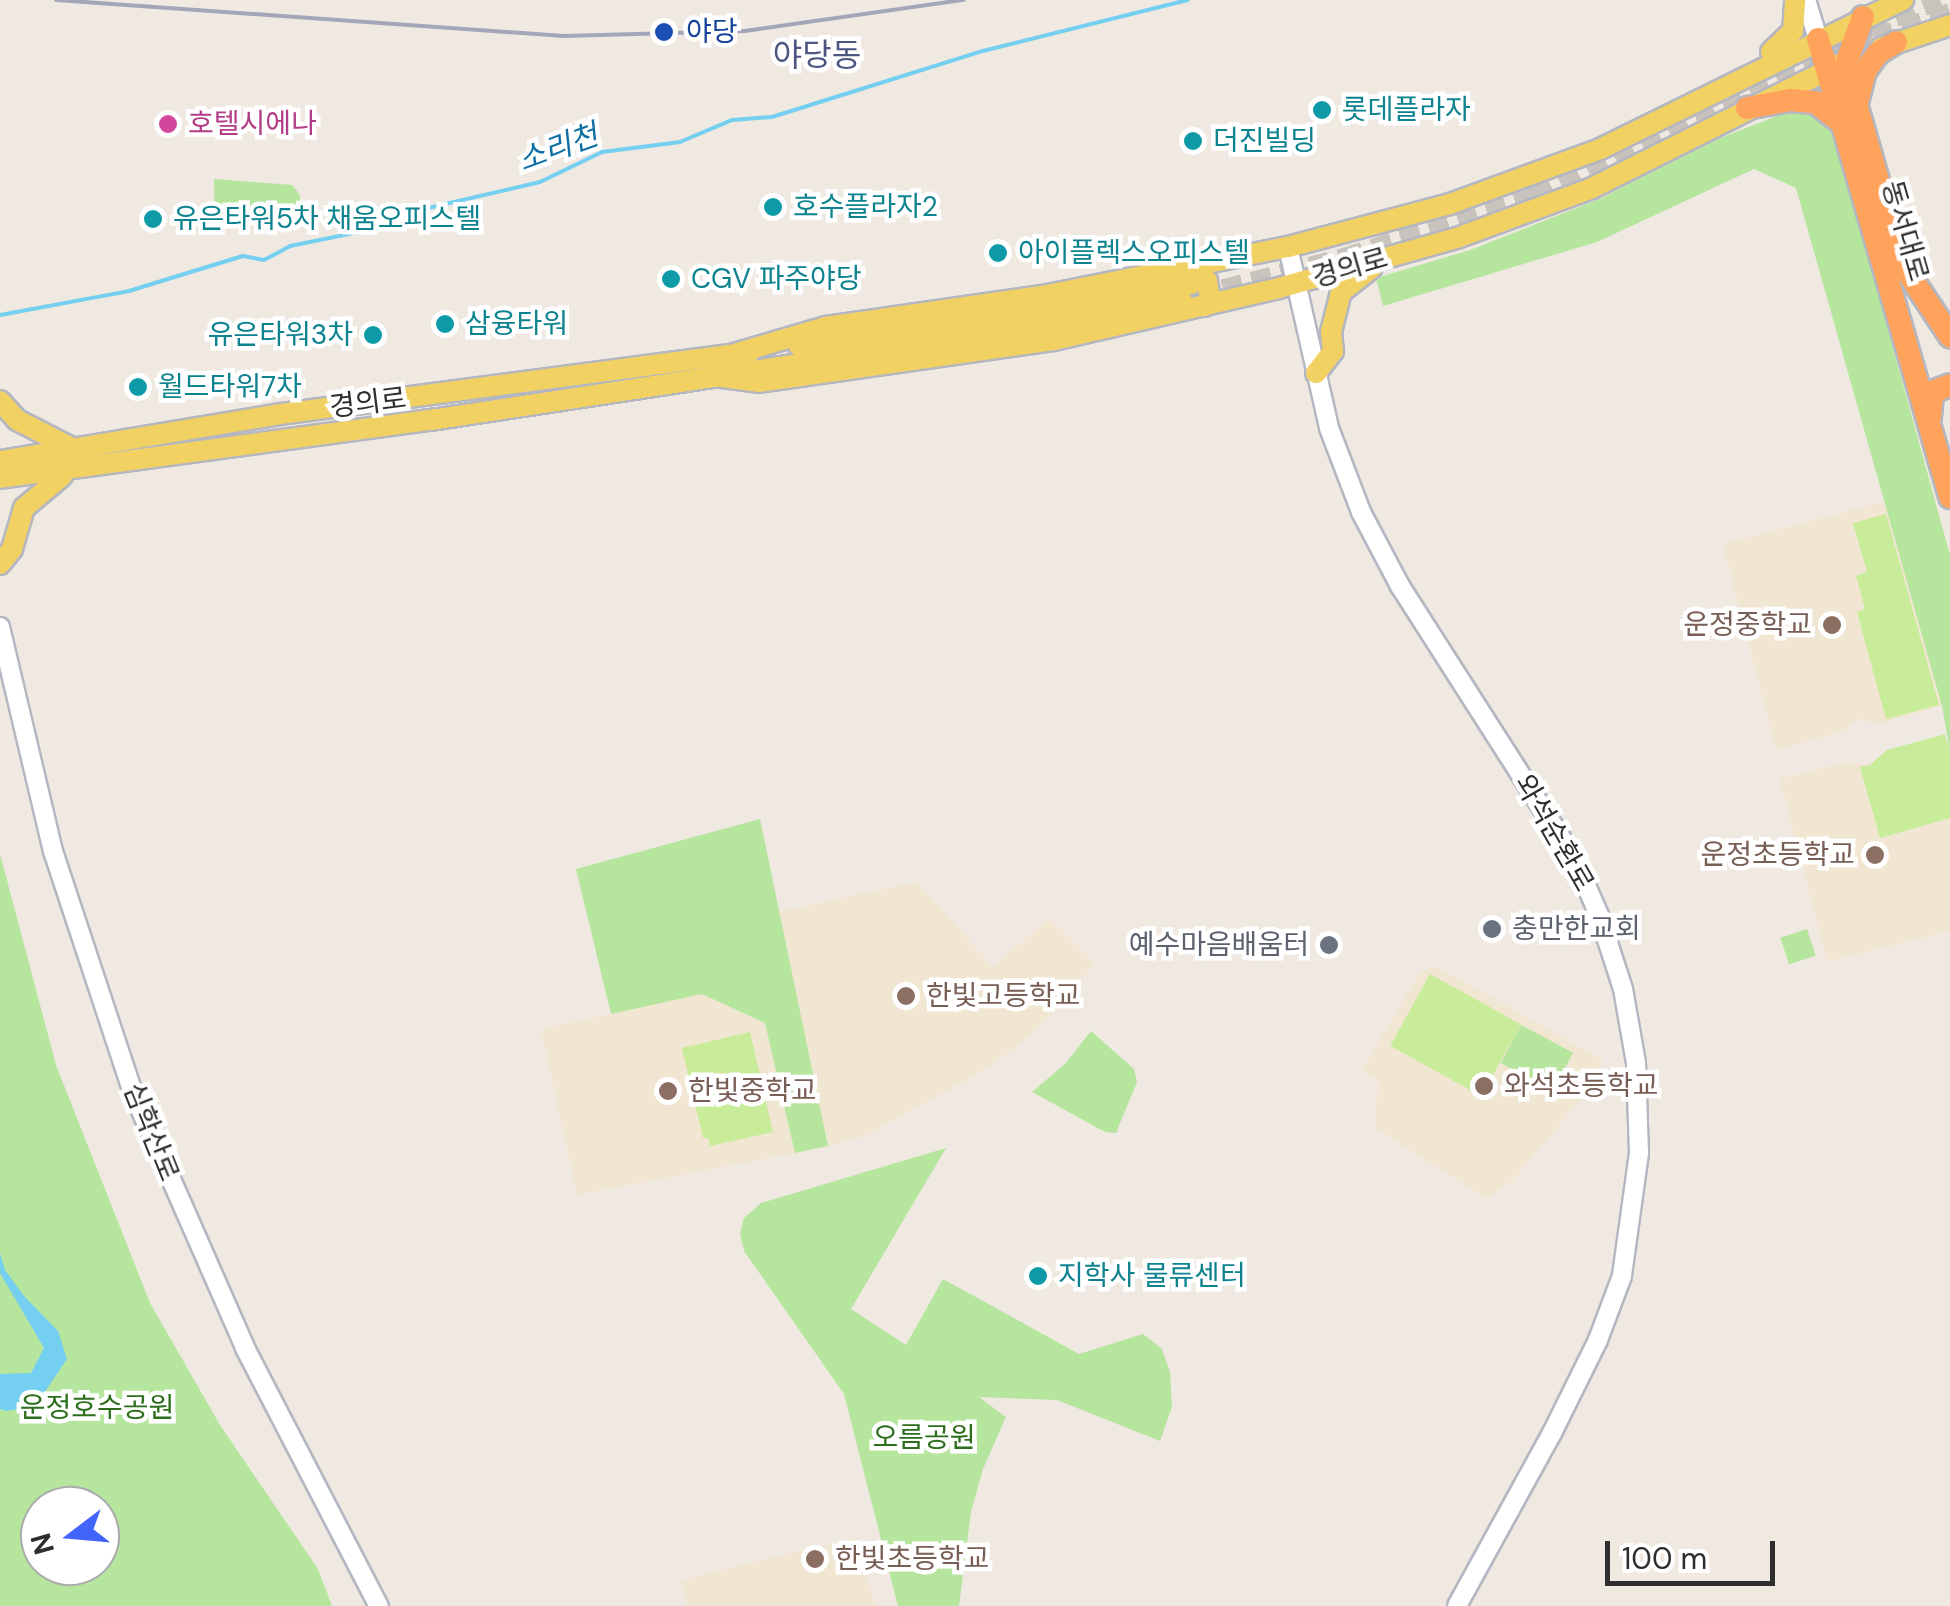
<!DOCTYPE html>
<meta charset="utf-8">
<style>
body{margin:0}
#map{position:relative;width:1950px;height:1606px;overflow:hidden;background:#efe9e1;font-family:"DM Sans","Noto Sans KR",sans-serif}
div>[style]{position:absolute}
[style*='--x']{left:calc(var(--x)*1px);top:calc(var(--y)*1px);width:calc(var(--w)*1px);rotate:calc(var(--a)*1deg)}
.education>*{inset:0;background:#f0e6d1}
.green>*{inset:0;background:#b6e59e;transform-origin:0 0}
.pitch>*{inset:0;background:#c9ec9a;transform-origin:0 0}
.water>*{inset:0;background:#75cff0}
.stream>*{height:4px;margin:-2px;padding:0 2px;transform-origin:2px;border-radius:2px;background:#75cff0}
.primary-tunnel>*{height:20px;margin-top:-10px;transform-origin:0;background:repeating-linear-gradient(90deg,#c8c4bd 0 20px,transparent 0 30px)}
.roads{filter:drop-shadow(2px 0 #b4b7c1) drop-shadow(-2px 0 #b4b7c1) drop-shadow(0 2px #b4b7c1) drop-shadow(0 -2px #b4b7c1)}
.secondary>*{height:18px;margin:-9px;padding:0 9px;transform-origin:9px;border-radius:9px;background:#fff}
.primary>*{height:20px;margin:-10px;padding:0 10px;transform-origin:10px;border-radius:10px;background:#f2d163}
.highway>*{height:22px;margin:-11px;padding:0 11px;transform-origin:11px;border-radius:11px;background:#ffa35c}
.rail>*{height:4px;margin:-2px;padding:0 2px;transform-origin:2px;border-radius:2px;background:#a3a6b8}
.dots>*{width:28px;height:28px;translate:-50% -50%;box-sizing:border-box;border:5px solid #fff;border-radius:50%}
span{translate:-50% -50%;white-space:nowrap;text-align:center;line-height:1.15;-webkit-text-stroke:9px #fff;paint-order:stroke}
.transit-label{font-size:28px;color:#164399}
.left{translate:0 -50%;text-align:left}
.culture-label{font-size:28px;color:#0d838f}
.right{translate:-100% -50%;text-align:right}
.hotel-label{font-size:28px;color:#b23c85}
.street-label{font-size:28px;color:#2e2e2e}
.education-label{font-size:28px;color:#785e54}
.worship-label{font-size:28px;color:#5b616d}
.park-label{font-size:28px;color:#2c6e1b}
.water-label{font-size:30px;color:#0d6fa3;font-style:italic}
.quarter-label{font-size:32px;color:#4d5680}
.north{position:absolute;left:20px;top:1486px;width:100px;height:100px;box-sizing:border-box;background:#fff;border:2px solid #ababab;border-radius:50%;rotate:254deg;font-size:28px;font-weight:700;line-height:40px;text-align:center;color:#2e2e2e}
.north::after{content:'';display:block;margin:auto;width:35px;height:45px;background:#4264fb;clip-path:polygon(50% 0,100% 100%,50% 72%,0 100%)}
.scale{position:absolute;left:1605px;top:1541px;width:170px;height:45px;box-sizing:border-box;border:5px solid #2e2e2e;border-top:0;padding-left:12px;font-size:30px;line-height:35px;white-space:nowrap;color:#2e2e2e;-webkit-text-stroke:8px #fff;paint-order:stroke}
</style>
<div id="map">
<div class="education">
<i style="clip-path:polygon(1886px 501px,1942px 706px,1878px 724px,1859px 719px,1840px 732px,1776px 750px,1723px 544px)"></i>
<i style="clip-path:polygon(1945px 734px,1950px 751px,1950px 931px,1827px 962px,1780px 779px,1846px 762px,1870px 765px,1887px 750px)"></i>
<i style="clip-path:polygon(917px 882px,993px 967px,1049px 918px,1095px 963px,1042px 1025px,990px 1067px,865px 1136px,828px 1146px,777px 912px)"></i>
<i style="clip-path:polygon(1436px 966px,1603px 1060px,1588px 1091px,1514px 1179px,1487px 1199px,1375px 1128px,1378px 1080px,1361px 1071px,1420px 973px)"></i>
<i style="clip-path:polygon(702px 994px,765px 1023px,795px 1153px,577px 1195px,541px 1029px)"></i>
<i style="clip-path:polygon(857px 1537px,875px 1606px,687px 1606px,681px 1580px)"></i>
</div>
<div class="green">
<i style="clip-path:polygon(1797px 108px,1816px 115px,1830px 131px,1842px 163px,1950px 555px,1950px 751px,1942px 706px,1796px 188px,1754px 169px,1597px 242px,1383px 306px,1376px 278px,1470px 250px,1602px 198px,1700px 146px)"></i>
<i style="clip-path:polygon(214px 179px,292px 185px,300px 195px,300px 209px,215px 230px)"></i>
<i style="clip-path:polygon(760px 819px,828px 1146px,795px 1153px,765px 1023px,702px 994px,611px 1014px,576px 869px)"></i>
<i style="clip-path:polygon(evenodd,0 854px,56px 1065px,150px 1303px,220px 1425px,318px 1569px,332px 1606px,0 1606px,0 854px,40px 1506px,100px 1506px,100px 1566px,40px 1566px,40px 1506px)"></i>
<i style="left:1807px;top:929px;width:28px;height:28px;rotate:72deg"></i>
<i style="left:1521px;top:1025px;width:59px;height:43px;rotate:28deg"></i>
<i style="clip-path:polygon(1091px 1031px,1134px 1069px,1137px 1082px,1116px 1133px,1105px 1132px,1032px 1092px,1065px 1064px)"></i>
<i style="clip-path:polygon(946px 1148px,851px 1309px,906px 1345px,943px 1279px,1079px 1354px,1143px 1334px,1162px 1349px,1170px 1372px,1172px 1407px,1160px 1441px,1057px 1400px,979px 1397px,1006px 1417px,983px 1469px,971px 1512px,959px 1606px,898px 1606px,844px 1394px,744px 1251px,740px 1234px,744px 1218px,761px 1203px)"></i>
</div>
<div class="pitch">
<i style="clip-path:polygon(1886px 514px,1939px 705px,1886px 719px,1857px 612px,1865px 609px,1856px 576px,1867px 572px,1853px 523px)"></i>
<i style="clip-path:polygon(1945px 734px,1950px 751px,1950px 818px,1880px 838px,1860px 767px,1870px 765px,1887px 750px)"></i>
<i style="left:1430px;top:974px;width:104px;height:82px;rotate:29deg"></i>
<i style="clip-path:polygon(750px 1032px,773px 1132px,710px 1146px,708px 1138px,703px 1138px,682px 1048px)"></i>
</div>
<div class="water">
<i style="clip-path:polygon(0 1253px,5px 1270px,24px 1296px,58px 1331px,67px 1359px,42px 1396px,20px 1409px,6px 1411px,0 1409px,0 1374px,31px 1373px,44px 1348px,0 1273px)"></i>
</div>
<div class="stream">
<i style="--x:0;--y:315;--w:131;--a:-10.5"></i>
<i style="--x:129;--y:291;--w:119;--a:-17.1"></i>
<i style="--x:243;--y:256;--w:21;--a:11"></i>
<i style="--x:264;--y:260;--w:30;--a:-28"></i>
<i style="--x:290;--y:246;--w:76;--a:-11.5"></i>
<i style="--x:364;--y:231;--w:34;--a:-27"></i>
<i style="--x:394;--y:216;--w:150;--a:-13.1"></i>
<i style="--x:540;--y:182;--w:69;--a:-25.8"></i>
<i style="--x:602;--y:152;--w:79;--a:-7.3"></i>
<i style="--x:680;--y:142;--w:56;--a:-22.9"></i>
<i style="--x:732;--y:120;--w:40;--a:-4.3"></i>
<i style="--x:772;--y:117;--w:221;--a:-17.4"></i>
<i style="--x:983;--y:51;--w:211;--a:-14"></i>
</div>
<div class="primary-tunnel">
<i style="--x:1867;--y:27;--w:78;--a:-20.3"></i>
<i style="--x:1194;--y:297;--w:155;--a:-14.6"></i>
<i style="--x:1344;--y:258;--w:200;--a:-17.8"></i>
<i style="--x:1534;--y:197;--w:375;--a:-25.1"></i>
<i style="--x:1874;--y:38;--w:80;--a:-18.2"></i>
</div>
<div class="roads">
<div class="secondary">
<i style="--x:1806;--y:0;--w:41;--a:72.9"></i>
<i style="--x:1288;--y:247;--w:186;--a:77.2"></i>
<i style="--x:1329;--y:428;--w:90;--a:69.1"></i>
<i style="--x:1361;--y:512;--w:84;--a:62.2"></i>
<i style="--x:1400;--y:586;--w:325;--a:57.4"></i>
<i style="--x:1575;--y:860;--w:60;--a:66.4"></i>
<i style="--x:1599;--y:915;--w:78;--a:72"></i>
<i style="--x:1623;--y:989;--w:75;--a:80"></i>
<i style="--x:1636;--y:1063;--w:90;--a:88.1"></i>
<i style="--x:1639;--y:1153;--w:124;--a:97.9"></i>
<i style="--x:1622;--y:1276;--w:68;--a:110.6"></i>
<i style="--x:1598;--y:1340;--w:104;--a:116.3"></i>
<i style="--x:1552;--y:1433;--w:197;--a:118.8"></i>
<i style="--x:0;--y:627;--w:230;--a:76.7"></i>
<i style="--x:53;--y:851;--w:252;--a:71.7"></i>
<i style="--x:132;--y:1090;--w:282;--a:66.3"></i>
<i style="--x:245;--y:1348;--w:291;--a:62.6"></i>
</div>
<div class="primary">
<i style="--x:1881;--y:48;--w:73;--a:-18.4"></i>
<i style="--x:1771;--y:52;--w:30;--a:-44"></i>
<i style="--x:1793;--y:31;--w:31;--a:-86"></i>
<i style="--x:1190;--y:267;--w:22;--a:39"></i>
<i style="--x:1207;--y:281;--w:17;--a:80"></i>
<i style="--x:1210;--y:298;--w:10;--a:127"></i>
<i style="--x:799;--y:346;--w:233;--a:-8.1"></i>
<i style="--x:1030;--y:313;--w:164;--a:-10.2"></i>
<i style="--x:737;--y:353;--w:93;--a:-16.3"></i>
<i style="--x:826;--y:327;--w:218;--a:-8.2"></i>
<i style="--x:1042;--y:296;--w:251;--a:-11.3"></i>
<i style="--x:1288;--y:247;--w:168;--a:-14.9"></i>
<i style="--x:1450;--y:204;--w:160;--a:-20.1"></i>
<i style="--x:1600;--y:149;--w:338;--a:-26.2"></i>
<i style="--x:1316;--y:373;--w:28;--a:-52"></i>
<i style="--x:1333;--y:351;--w:19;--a:-96"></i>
<i style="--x:1331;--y:332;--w:41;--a:-76"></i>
<i style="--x:1341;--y:292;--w:39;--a:-38"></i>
<i style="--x:714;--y:376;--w:45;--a:7.6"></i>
<i style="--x:759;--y:382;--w:298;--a:-8.1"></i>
<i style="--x:1054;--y:340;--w:231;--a:-13"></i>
<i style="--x:1279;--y:288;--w:185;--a:-15.7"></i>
<i style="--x:1457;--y:238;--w:144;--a:-20.3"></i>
<i style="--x:1592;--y:188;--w:277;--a:-26.6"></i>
<i style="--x:0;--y:401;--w:25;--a:48"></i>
<i style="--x:17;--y:420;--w:62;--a:27"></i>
<i style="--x:0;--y:461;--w:284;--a:-9.5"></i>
<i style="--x:280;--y:414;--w:474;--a:-7.5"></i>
<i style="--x:0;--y:478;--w:435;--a:-7.7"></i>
<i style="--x:431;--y:420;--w:638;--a:-8.65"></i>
<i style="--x:1062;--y:324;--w:122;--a:-11.3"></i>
<i style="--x:0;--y:564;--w:19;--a:-51"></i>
<i style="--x:12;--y:549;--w:43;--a:-73.7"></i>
<i style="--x:24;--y:508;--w:50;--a:-40.1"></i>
</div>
<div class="highway">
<i style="--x:1863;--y:17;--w:47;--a:110"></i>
<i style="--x:1847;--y:61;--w:47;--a:77.7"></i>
<i style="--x:1857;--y:107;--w:163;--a:74"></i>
<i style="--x:1902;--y:264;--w:87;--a:56.3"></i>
<i style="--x:1818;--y:39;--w:477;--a:73.9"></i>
<i style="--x:1858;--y:99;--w:29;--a:-76"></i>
<i style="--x:1865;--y:71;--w:22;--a:-54"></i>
<i style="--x:1878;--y:53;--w:21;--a:-31"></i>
<i style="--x:1747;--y:108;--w:44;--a:-10.5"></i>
<i style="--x:1790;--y:100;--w:25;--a:5"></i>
<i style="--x:1815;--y:102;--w:37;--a:38"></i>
<i style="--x:1930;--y:417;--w:25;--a:-85"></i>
<i style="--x:1932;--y:392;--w:19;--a:-21"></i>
</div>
</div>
<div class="rail">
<i style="--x:56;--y:0;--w:509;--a:4.05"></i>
<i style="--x:564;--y:36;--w:181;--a:-1.6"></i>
<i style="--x:745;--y:31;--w:221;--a:-8.1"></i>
</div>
<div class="dots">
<i style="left:664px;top:32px;background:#1a4fb4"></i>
<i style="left:1322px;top:110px;background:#0f9aa8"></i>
<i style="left:168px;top:124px;background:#d1479c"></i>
<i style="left:1193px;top:141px;background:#0f9aa8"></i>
<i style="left:773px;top:207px;background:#0f9aa8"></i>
<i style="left:153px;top:219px;background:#0f9aa8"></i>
<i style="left:998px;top:253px;background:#0f9aa8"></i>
<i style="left:671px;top:279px;background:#0f9aa8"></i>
<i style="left:445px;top:324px;background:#0f9aa8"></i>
<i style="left:373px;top:335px;background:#0f9aa8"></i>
<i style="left:138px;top:387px;background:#0f9aa8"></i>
<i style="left:1832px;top:625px;background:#8d6e63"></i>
<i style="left:1875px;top:855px;background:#8d6e63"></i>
<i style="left:1492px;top:929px;background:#6b7280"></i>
<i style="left:1329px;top:945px;background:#6b7280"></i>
<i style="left:906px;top:996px;background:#8d6e63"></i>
<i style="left:1484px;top:1086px;background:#8d6e63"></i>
<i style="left:668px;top:1091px;background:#8d6e63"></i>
<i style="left:1038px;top:1276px;background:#0f9aa8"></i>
<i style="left:815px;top:1559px;background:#8d6e63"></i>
</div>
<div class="transit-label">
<span class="left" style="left:686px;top:32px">야당</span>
</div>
<div class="culture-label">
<span class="left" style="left:1342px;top:110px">롯데플라자</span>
<span class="left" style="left:1213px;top:141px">더진빌딩</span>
<span class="left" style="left:793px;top:207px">호수플라자2</span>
<span class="left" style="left:173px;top:219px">유은타워5차 채움오피스텔</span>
<span class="left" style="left:1018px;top:253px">아이플렉스오피스텔</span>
<span class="left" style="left:691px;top:279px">CGV 파주야당</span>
<span class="left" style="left:465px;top:324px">삼융타워</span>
<span class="right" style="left:353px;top:335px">유은타워3차</span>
<span class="left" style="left:158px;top:387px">월드타워7차</span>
<span class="left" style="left:1058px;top:1276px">지학사 물류센터</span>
</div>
<div class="hotel-label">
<span class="left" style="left:188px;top:124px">호텔시에나</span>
</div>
<div class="street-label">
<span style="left:1905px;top:231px;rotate:74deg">동서대로</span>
<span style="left:1350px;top:268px;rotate:-16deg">경의로</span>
<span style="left:368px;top:403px;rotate:-7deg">경의로</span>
<span style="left:1554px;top:833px;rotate:60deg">와석순환로</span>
<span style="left:151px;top:1132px;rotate:68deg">심학산로</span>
</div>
<div class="education-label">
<span class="right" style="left:1812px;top:625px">운정중학교</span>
<span class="right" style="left:1855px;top:855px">운정초등학교</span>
<span class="left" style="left:926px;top:996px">한빛고등학교</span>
<span class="left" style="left:1504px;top:1086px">와석초등학교</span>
<span class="left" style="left:688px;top:1091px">한빛중학교</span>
<span class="left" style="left:835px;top:1559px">한빛초등학교</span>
</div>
<div class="worship-label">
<span class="left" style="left:1512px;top:929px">충만한교회</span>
<span class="right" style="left:1309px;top:945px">예수마음배움터</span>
</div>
<div class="park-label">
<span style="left:97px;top:1408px">운정호수공원</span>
<span style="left:924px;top:1438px">오름공원</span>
</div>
<div class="water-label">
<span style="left:558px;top:148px;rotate:-20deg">소리천</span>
</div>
<div class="quarter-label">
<span style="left:817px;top:55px">야당동</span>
</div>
<div class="north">N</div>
<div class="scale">100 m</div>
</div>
